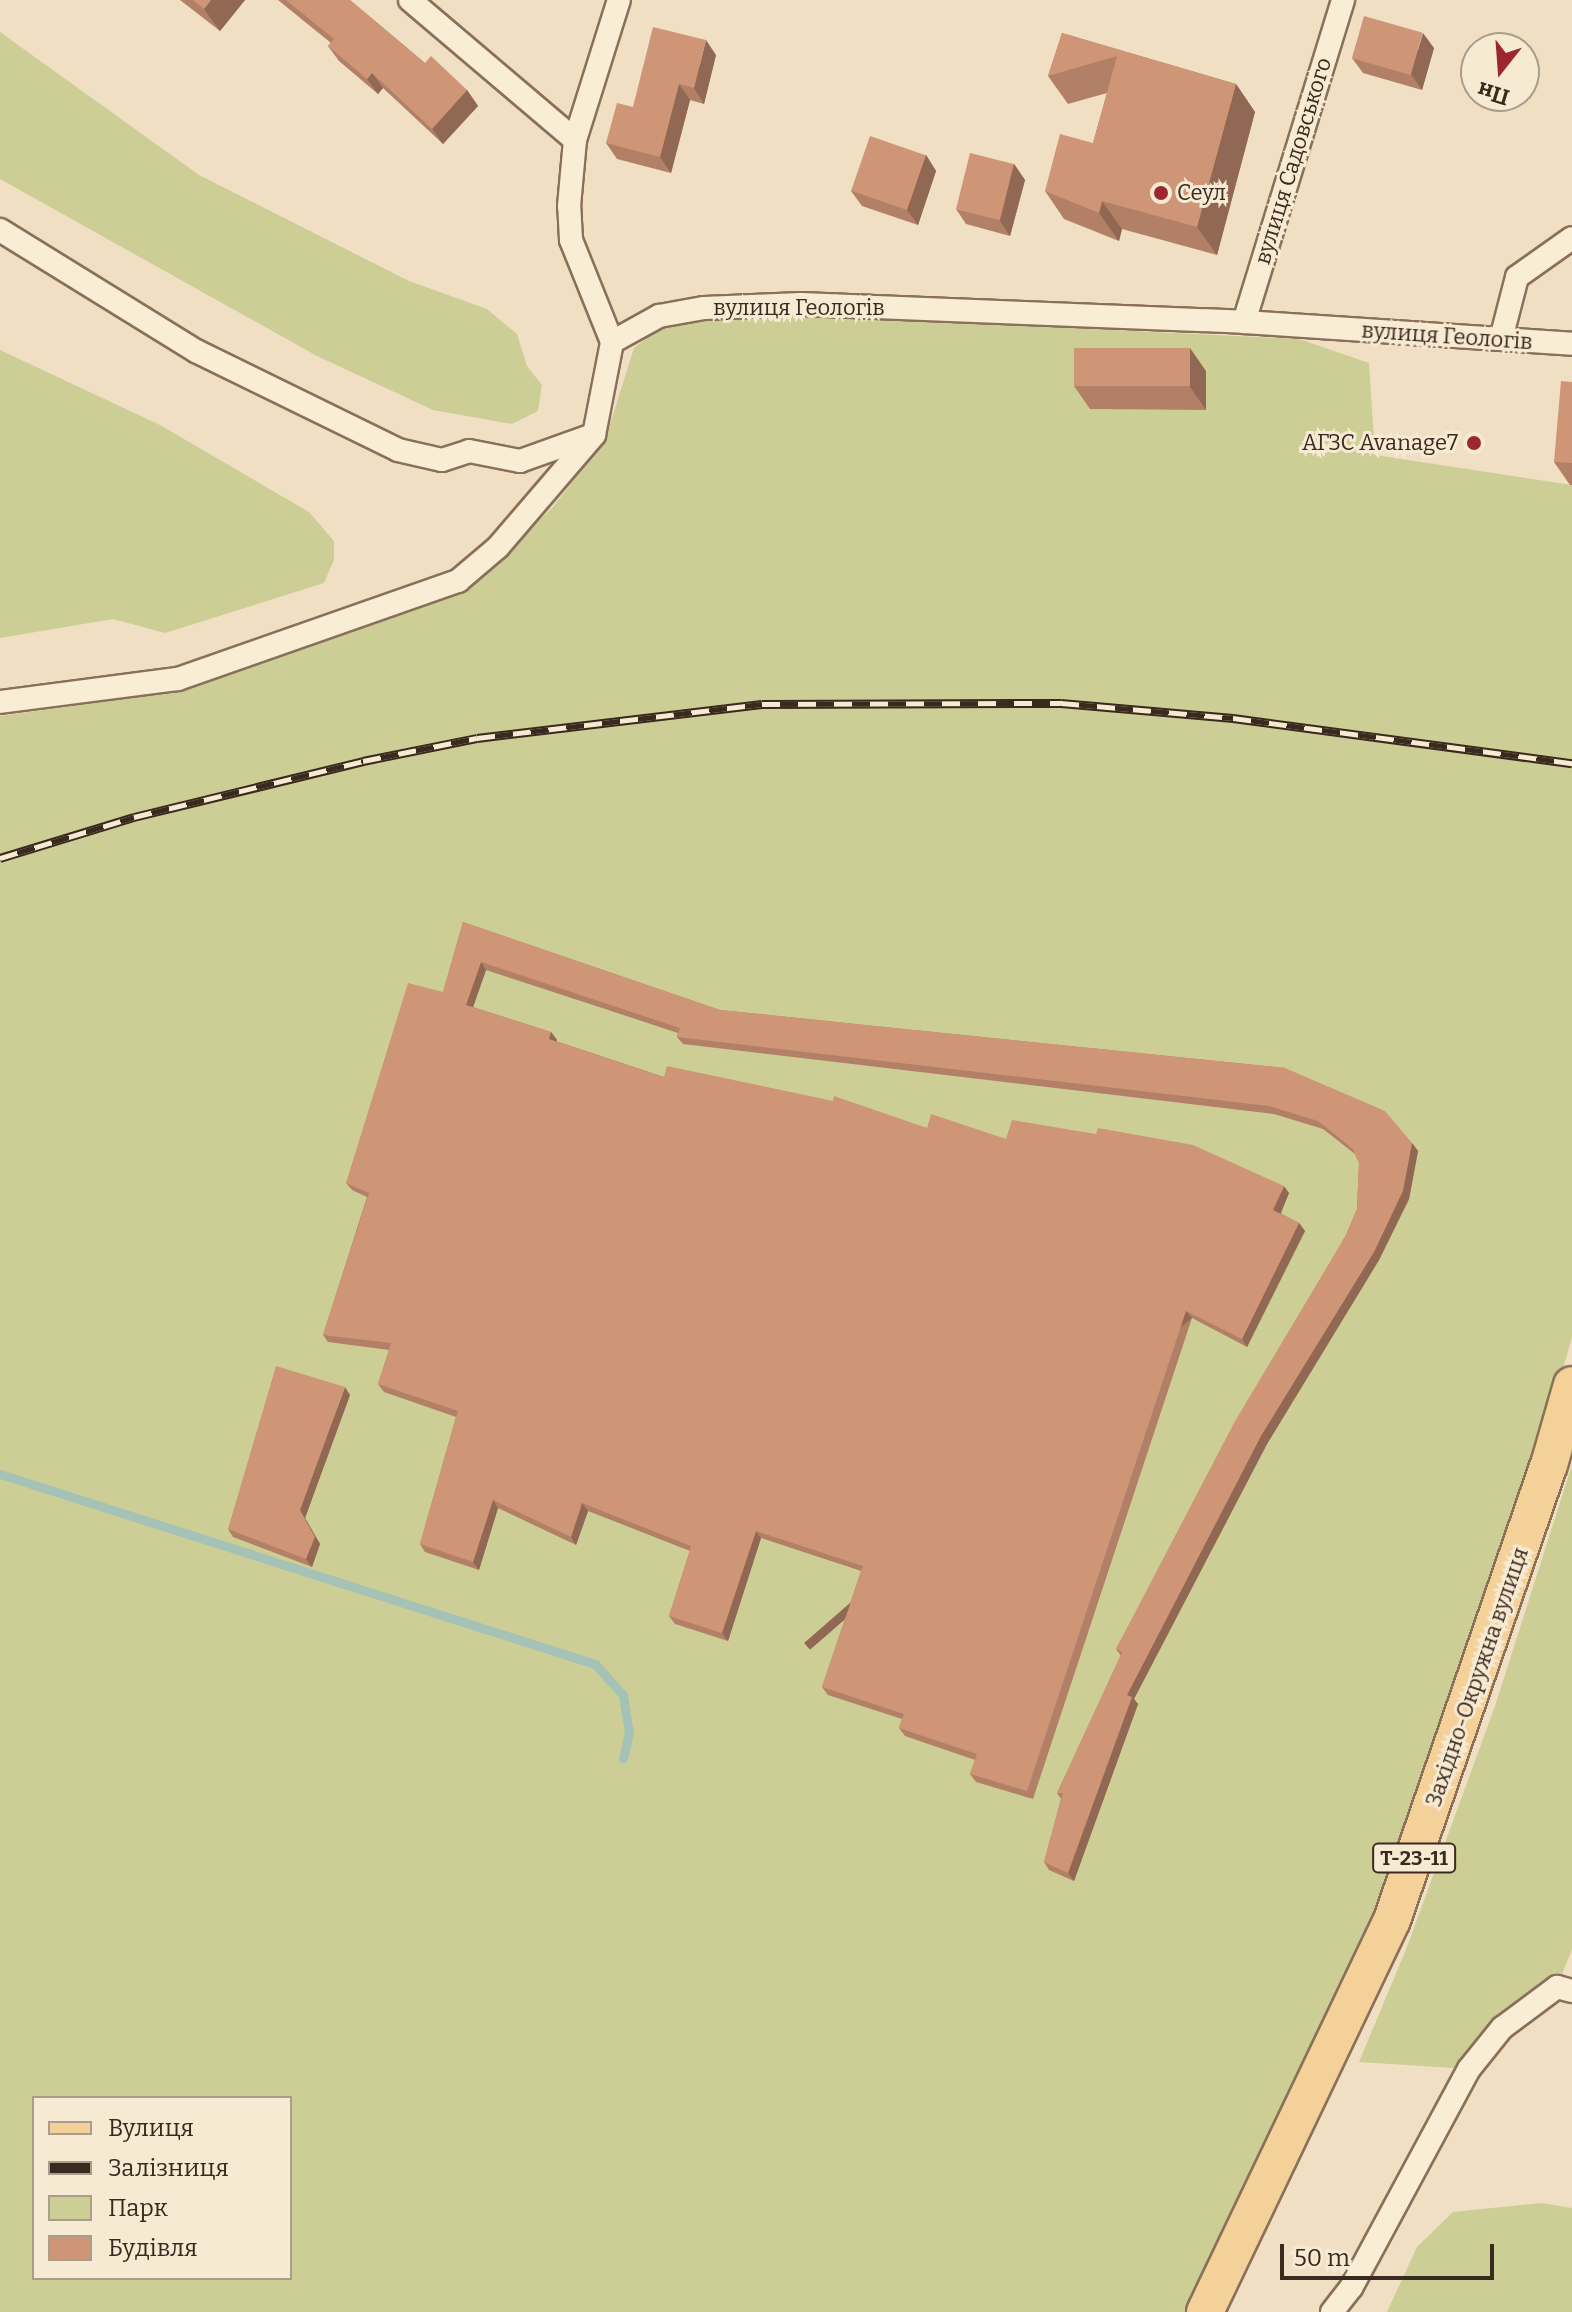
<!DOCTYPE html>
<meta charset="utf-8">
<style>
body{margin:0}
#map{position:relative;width:1572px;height:2312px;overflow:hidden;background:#f0dfc3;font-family:Bitter,serif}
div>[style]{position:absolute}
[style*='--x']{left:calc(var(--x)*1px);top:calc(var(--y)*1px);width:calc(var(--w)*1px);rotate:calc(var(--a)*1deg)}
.green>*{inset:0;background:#ccce96}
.stream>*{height:9px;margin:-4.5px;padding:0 4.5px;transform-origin:4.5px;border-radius:4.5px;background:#a5c2b7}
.roads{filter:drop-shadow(2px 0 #8a7059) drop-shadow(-2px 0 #8a7059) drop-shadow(0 2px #8a7059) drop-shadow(0 -2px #8a7059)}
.street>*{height:22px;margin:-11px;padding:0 11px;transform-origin:11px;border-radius:11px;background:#faedd6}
.primary>*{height:36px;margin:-18px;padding:0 18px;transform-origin:18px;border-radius:18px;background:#f4d199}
.rail>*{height:9px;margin-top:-4.5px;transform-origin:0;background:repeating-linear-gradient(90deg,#f7ead3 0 18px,#3a291e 0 36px);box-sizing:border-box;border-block:2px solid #3a291e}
.wall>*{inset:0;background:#b28066}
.shaded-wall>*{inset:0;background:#916853;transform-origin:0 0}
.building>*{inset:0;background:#cf9577;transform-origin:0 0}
.dots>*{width:22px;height:22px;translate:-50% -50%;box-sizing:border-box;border:4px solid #f7ead3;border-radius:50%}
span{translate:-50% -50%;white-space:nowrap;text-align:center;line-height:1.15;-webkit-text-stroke:6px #f7ead3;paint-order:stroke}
.shield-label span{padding:2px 6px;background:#f7ead3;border:2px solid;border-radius:6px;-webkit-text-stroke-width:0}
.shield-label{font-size:20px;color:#3a291e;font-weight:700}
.street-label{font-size:22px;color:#3a291e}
.poi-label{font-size:22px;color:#3a291e}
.left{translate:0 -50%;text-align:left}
.right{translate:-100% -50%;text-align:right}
.legend{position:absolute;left:32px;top:2096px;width:260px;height:184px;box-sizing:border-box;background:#f7ead3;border:2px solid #ab9d8b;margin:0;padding:10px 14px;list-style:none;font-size:24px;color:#3a291e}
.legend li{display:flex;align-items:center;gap:16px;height:40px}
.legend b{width:40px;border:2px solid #ab9d8b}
.north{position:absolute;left:1460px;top:32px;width:80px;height:80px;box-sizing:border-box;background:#f7ead3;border:2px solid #ab9d8b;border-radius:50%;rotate:197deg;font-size:22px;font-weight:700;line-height:32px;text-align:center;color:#3a291e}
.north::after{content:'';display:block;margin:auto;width:28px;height:36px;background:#9c2730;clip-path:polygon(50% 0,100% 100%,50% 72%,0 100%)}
.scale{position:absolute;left:1280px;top:2244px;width:214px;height:36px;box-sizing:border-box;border:4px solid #3a291e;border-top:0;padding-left:10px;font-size:24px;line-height:28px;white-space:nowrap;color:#3a291e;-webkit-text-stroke:6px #f7ead3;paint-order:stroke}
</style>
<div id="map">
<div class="green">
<i style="clip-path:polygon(0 32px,199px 175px,409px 281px,487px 309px,517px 334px,527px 366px,542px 385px,538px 411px,512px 424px,433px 410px,317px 356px,0 179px)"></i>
<i style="clip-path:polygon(evenodd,801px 315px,1299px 339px,1369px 363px,1375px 455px,1572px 485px,1572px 1337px,1537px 1461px,1380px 1915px,1190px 2312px,0 2312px,0 716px,181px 691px,464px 591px,552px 508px,605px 440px,634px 348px,658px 330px,705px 319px,801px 315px,34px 2098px,290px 2098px,290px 2278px,34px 2278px,34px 2098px)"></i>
<i style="clip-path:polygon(0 350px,160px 425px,309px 512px,334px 541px,334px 560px,324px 583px,165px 633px,113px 619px,0 638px)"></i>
<i style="clip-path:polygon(1572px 1465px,1572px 1949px,1557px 1987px,1469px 2069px,1359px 2062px,1407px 1947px,1495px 1706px)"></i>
<i style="clip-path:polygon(1542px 2203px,1572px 2208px,1572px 2312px,1387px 2312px,1417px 2247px,1453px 2212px)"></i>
</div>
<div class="stream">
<i style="--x:0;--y:1474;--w:625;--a:17.71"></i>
<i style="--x:595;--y:1664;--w:42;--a:47.9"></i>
<i style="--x:623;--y:1695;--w:38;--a:81"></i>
<i style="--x:629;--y:1733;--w:26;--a:103"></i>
</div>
<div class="roads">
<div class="street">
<i style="--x:410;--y:0;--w:216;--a:40.3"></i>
<i style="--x:0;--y:230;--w:230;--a:31.7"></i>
<i style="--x:196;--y:351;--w:225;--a:26.1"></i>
<i style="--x:398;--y:450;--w:45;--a:12.8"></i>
<i style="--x:442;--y:460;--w:28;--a:-18"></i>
<i style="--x:469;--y:451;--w:52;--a:11.1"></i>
<i style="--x:520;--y:461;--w:77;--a:-19.6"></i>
<i style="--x:1244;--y:322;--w:337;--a:-72.9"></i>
<i style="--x:1501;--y:339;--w:64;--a:-75.5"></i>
<i style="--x:1517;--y:277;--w:67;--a:-35.3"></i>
<i style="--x:612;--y:342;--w:110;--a:-111.9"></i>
<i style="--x:571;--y:240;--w:34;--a:-93"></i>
<i style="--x:569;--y:206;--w:66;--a:-84.8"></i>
<i style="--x:575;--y:140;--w:147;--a:-72.6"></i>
<i style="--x:0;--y:702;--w:179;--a:-7.4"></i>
<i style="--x:178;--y:679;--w:297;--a:-19.3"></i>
<i style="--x:458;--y:581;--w:52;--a:-40.4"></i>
<i style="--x:498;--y:547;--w:148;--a:-49.4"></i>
<i style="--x:594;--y:435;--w:95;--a:-79"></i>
<i style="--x:612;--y:342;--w:54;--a:-29"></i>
<i style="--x:659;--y:316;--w:46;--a:-10.1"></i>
<i style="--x:704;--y:308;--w:97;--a:-2.4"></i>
<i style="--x:801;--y:304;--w:443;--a:2.3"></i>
<i style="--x:1244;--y:322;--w:329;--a:3.8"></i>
<i style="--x:1332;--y:2312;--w:31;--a:-52"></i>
<i style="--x:1351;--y:2288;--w:249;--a:-61.7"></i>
<i style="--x:1469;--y:2069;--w:53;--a:-51.2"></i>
<i style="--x:1502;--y:2028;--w:69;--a:-36.7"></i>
<i style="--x:1557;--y:1987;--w:16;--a:15"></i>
</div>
<div class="primary">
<i style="--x:1205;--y:2312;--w:434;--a:-64.5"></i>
<i style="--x:1392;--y:1920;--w:481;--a:-71"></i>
<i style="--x:1549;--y:1465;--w:83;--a:-74"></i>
</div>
</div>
<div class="rail">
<i style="--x:0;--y:858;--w:140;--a:-17"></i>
<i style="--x:134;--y:817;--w:236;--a:-13.7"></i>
<i style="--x:363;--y:761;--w:116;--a:-11.4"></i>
<i style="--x:477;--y:738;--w:287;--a:-6.8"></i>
<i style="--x:762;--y:704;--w:299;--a:-0.2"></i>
<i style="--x:1061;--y:703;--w:173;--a:5"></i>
<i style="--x:1233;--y:718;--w:342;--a:7.6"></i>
</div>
<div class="wall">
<i style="clip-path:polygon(180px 0,245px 0,220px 31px)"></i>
<i style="clip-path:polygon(278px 0,350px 0,425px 63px,467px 90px,478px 106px,443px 144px,383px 88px,378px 94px,339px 61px,328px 46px,331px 43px)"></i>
<i style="clip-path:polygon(1062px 33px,1236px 84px,1255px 112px,1217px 255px,1122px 229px,1119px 241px,1064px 219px,1045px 191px,1093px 143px,1107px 93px,1068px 104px,1048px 76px)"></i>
<i style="clip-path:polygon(1434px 48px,1422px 90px,1363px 73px,1352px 58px)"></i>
<i style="clip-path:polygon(716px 55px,704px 104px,690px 100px,671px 173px,617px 159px,606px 143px,633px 107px)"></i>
<i style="clip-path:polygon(926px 155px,936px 171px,918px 225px,862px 206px,851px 191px)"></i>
<i style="clip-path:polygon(1014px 164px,1025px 180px,1010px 236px,966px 224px,956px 209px)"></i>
<i style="clip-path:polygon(1206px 371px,1206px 410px,1090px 409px,1074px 386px)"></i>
<i style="clip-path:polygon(1572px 382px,1572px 485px,1570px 485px,1554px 462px)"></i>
<i style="clip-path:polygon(463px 922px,720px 1010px,1285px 1068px,1412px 1143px,1418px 1151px,1409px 1199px,1379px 1260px,1267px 1444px,1134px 1699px,1138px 1704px,1074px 1881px,1049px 1870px,1044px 1862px,1061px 1799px,1057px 1793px,1121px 1656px,1116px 1649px,1346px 1235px,1357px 1209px,1359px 1163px,1355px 1154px,1323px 1129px,1274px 1114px,683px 1044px,677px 1037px,678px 1033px,486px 970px,473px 1007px,551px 1032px,557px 1040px,556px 1041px,664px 1077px,927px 1128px,1006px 1139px,1289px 1193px,1280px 1213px,1299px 1223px,1305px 1231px,1247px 1347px,1192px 1318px,1033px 1799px,976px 1782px,970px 1774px,975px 1760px,905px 1736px,899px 1728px,902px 1719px,828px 1695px,822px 1687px,861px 1571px,761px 1538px,728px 1641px,675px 1624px,669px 1616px,690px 1551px,588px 1511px,576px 1545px,498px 1508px,479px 1570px,425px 1552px,420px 1544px,456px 1417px,384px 1392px,378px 1384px,389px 1350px,328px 1342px,323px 1335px,367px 1197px,352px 1190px,346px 1183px,443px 992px)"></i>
<i style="clip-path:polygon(350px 1395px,305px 1518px,320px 1544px,312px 1567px,233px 1537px,228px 1529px)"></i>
</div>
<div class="shaded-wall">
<i style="clip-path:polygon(211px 0,245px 0,220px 31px,204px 9px)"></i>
<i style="clip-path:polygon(1423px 33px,1434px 48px,1422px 90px,1411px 74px)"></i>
<i style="clip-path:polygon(706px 40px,716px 55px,704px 104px,694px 88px)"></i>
<i style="clip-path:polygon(372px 73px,383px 88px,378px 94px,367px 79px)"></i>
<i style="clip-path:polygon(679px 84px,690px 100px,671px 173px,660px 157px)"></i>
<i style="clip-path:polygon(1236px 84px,1255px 112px,1217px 255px,1197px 227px)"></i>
<i style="clip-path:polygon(467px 90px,478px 106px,443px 144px,432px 129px)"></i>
<i style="clip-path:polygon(926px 155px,936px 171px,918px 225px,907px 210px)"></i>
<i style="clip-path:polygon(1014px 164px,1025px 180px,1010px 236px,1000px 221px)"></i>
<i style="clip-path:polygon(1102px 201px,1122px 229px,1119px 241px,1099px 213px)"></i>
<i style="clip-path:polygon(1190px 348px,1206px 371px,1206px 410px,1190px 387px)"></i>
<i style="clip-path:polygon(481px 962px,486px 970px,471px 1013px,466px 1005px)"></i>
<i style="clip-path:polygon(551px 1032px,557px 1040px,555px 1047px,549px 1039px)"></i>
<i style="clip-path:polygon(1412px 1143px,1418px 1151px,1409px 1199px,1379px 1260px,1267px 1444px,1134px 1699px,1138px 1704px,1074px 1881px,1068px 1873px,1127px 1695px)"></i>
<i style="clip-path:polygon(1284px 1186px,1289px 1193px,1279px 1218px,1273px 1210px)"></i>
<i style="clip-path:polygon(1299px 1223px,1305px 1231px,1247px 1347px,1242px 1339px)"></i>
<i style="left:1186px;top:1311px;width:9px;height:506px;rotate:49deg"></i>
<i style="clip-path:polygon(345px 1387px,350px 1395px,305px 1518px,320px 1544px,312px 1567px,306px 1559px,300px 1510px)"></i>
<i style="clip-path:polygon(493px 1500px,498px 1508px,479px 1570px,473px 1562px)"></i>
<i style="clip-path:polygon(582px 1503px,588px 1511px,576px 1545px,571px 1537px)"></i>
<i style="clip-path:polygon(756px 1531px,761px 1538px,728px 1641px,722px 1633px)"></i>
</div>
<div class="building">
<i style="clip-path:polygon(193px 0,211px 0,204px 9px)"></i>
<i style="clip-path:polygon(286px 0,350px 0,425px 63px,431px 56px,467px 90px,432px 129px,372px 73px,367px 79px,328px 46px,334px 39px)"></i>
<i style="left:1364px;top:16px;width:61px;height:44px;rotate:16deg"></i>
<i style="clip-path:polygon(653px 27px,706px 40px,694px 88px,679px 84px,660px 157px,606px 143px,617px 103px,633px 107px)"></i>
<i style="clip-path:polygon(1062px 33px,1236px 84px,1197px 227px,1102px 201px,1099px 213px,1045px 191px,1060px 134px,1093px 143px,1117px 56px,1048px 76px)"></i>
<i style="left:870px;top:136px;width:59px;height:58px;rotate:19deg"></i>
<i style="left:970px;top:153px;width:45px;height:58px;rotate:14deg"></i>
<i style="left:1074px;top:348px;width:116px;height:38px"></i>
<i style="clip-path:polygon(1561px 381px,1572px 382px,1572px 463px,1554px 462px)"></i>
<i style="clip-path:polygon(463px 922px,720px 1010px,1285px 1068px,1385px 1111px,1412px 1143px,1403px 1191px,1374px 1252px,1261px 1436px,1127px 1695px,1132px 1697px,1068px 1873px,1044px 1862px,1063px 1793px,1057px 1793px,1122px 1652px,1116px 1649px,1234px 1423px,1346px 1235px,1357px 1209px,1359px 1163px,1353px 1149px,1318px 1121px,1269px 1106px,677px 1037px,680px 1028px,481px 962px,466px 1005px,551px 1032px,549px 1039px,664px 1077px,667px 1066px,833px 1101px,834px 1096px,927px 1128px,931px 1114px,1006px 1139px,1012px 1120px,1096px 1134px,1098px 1128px,1193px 1145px,1284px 1186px,1273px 1210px,1299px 1223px,1242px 1339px,1186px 1311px,1027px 1791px,970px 1774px,977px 1754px,899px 1728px,904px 1714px,822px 1687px,863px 1566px,756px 1531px,722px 1633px,669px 1616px,691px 1546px,582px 1503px,571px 1537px,493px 1500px,473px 1562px,420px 1544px,458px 1411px,378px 1384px,391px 1343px,323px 1335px,369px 1193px,346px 1183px,408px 983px,443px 992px)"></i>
<i style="clip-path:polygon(276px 1366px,345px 1387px,300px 1510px,315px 1537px,306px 1559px,228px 1529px)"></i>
</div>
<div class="dots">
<i style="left:1161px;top:193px;background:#9c2730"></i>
<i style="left:1474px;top:443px;background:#9c2730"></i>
</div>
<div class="shield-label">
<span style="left:1414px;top:1858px">Т-23-11</span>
</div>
<div class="street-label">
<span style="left:1293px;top:161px;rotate:-73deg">вулиця Садовського</span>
<span style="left:799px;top:308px">вулиця Геологів</span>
<span style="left:1447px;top:336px;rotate:4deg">вулиця Геологів</span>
<span style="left:1477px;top:1677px;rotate:-71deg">Західно-Окружна вулиця</span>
</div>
<div class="poi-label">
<span class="left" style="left:1177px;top:193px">Сеул</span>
<span class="right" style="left:1458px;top:443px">АГЗС Avanage7</span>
</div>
<ul class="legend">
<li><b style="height:10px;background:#f4d199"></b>Вулиця</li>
<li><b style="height:10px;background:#3a291e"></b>Залізниця</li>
<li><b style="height:22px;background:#ccce96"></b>Парк</li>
<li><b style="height:22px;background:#cf9577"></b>Будівля</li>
</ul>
<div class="north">Пн</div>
<div class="scale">50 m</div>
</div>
